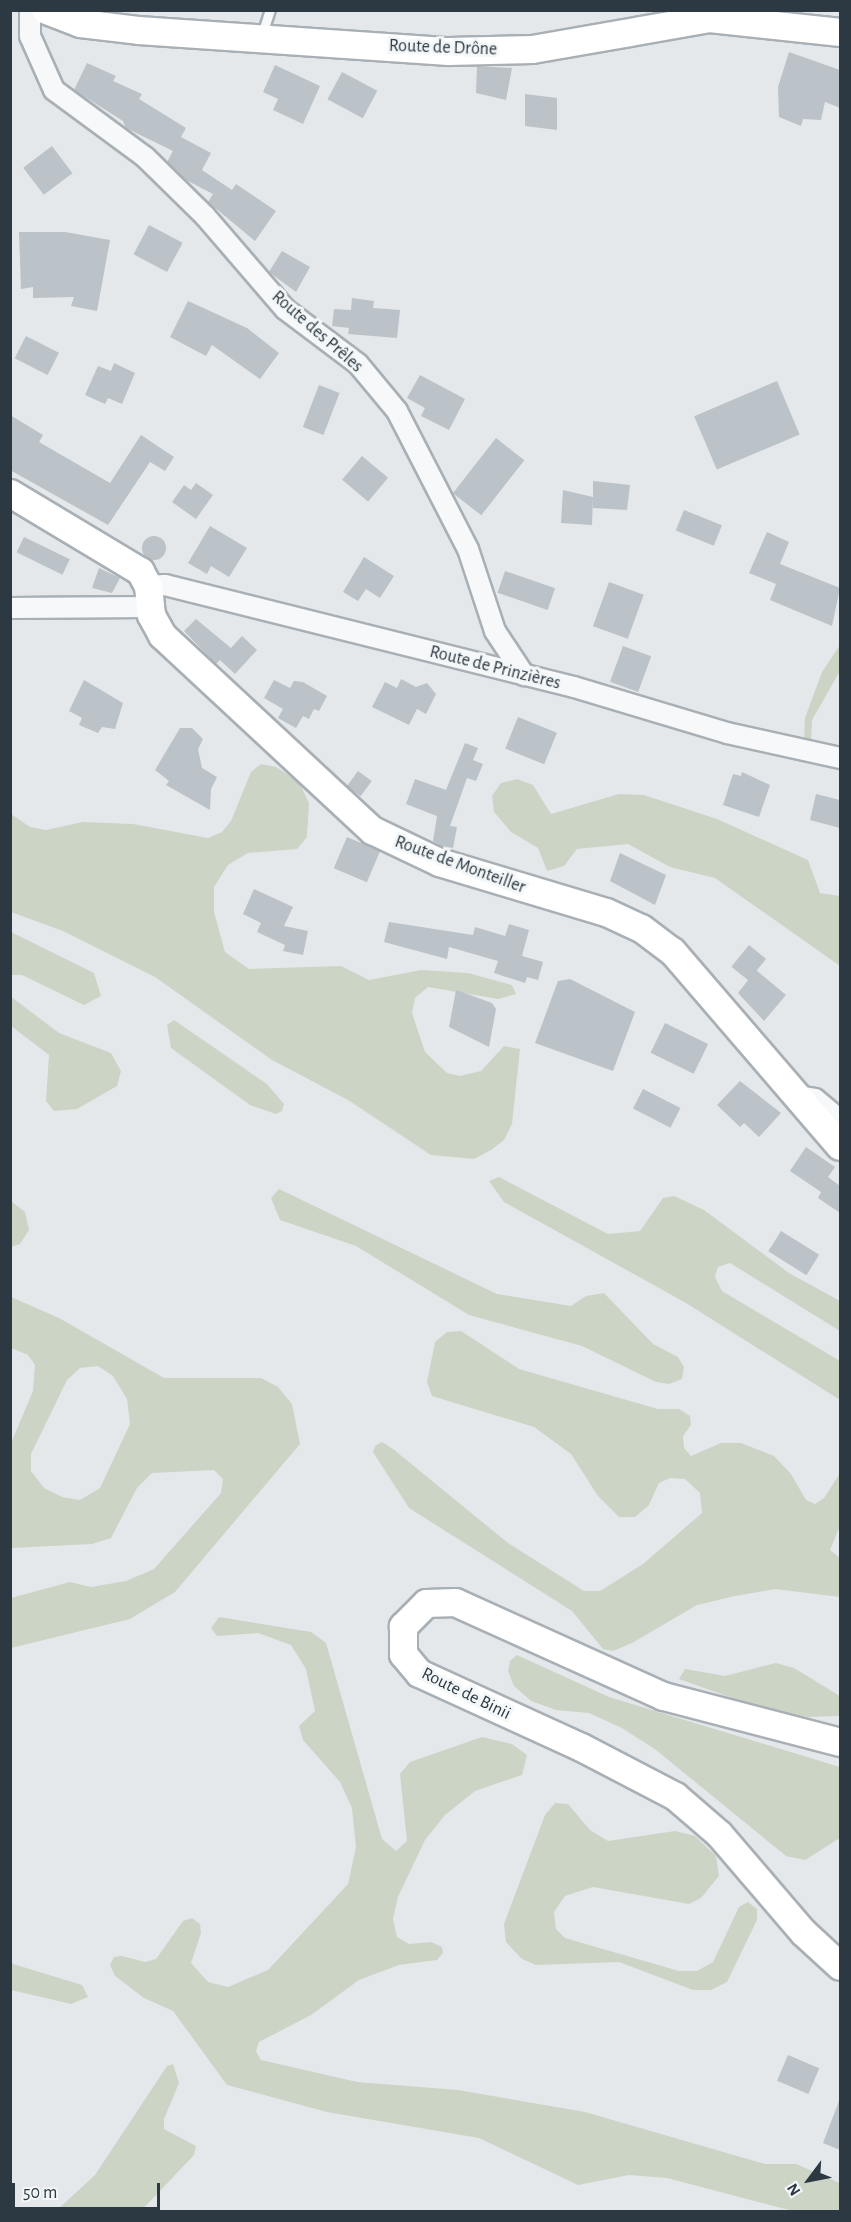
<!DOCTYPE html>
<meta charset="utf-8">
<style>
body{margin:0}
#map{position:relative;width:851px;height:2222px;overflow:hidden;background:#e4e8eb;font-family:"Alegreya Sans",sans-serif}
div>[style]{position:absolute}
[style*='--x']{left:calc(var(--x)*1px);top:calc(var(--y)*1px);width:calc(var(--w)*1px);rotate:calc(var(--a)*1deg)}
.green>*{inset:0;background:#ccd4c6}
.building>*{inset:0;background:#bbc2c8;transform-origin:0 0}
.round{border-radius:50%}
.roads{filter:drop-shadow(2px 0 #a9b0b5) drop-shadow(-2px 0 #a9b0b5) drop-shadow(0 2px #a9b0b5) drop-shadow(0 -2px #a9b0b5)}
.lane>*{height:9px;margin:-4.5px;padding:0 4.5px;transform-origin:4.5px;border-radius:4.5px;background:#f7f8f9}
.street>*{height:20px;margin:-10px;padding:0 10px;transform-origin:10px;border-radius:10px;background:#f7f8f9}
.secondary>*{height:27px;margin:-13.5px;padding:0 13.5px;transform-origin:13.5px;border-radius:13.5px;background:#fff}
span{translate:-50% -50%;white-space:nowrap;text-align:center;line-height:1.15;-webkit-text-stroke:6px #f4f7f8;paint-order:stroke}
.street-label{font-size:18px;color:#2c3943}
.frame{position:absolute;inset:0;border:12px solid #2c3943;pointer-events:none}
.north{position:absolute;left:779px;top:2150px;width:60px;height:60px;-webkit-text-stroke:4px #f4f7f8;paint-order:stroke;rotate:238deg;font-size:16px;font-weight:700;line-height:24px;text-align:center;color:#2c3943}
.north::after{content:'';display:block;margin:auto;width:21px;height:27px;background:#2c3943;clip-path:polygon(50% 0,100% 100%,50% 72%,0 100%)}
.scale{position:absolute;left:12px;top:2183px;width:148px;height:27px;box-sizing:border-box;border:3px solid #2c3943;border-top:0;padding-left:8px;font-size:18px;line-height:21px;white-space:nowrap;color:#2c3943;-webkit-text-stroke:4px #f4f7f8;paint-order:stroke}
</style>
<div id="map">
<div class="green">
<i style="clip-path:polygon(840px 645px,840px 671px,812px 720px,811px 743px,804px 741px,805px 718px,822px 672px)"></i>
<i style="clip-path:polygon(261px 764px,276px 767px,299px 782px,309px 803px,307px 837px,297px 849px,248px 853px,228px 865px,214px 887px,214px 912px,225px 952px,249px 969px,341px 966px,369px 980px,421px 970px,468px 973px,512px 985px,516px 994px,498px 999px,428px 987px,415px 998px,412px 1013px,425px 1052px,447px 1073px,460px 1076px,481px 1071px,504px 1046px,520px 1049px,512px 1124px,504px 1140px,491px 1150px,474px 1159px,431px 1155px,348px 1100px,272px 1060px,155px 977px,63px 931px,11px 912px,11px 814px,30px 827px,46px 830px,83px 822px,133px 824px,208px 838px,222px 832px,231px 821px,251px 772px)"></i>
<i style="clip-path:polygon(517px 779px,533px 785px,551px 814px,619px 794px,644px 795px,717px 819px,808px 860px,820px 893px,840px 896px,840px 966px,715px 878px,670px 867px,628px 844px,577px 849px,564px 866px,547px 871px,538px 848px,511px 832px,494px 812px,492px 796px,501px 783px)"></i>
<i style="clip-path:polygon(11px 932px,94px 973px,101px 996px,84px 1005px,22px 975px,11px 975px)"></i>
<i style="clip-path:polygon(10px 996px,59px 1033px,111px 1053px,121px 1071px,117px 1086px,77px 1109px,54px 1111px,46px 1101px,49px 1055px,11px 1026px)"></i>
<i style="clip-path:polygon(174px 1020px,267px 1084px,284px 1104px,282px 1111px,276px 1114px,250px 1105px,171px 1048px,167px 1025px)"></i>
<i style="clip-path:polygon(499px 1177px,608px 1234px,640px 1231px,663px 1198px,674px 1196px,704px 1210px,789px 1273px,840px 1301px,840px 1331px,730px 1263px,718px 1267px,715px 1277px,722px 1291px,840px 1361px,840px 1400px,686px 1303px,504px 1202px,489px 1181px)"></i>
<i style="clip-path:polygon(279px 1189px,497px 1294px,571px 1306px,586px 1296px,604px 1293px,653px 1344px,678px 1357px,684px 1367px,682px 1379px,669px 1384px,656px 1382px,582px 1346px,469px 1315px,356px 1246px,280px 1220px,271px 1198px)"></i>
<i style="clip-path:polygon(11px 1201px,25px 1212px,29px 1230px,20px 1244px,11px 1247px)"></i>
<i style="clip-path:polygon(evenodd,11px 1297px,59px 1318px,164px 1378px,261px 1378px,278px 1387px,292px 1404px,300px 1444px,175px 1592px,130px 1619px,11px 1648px,11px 1598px,70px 1582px,91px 1587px,126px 1581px,154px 1569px,221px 1493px,223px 1479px,214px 1470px,152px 1473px,137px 1488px,111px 1538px,92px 1544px,11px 1548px,11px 1443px,33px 1391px,35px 1365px,28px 1355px,11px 1348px,11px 1297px,98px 1366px,113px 1376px,127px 1399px,130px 1424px,100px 1488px,80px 1500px,62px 1497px,44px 1488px,31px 1471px,31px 1454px,67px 1380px,80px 1368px,98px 1366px)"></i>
<i style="clip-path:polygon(461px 1331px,519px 1369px,658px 1409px,679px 1409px,690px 1416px,691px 1425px,683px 1436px,684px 1448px,691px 1456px,721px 1443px,741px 1443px,774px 1456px,791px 1474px,806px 1500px,815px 1504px,824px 1498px,840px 1473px,840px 1526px,830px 1550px,840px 1558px,840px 1597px,775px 1589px,735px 1596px,697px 1605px,632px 1643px,613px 1651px,603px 1649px,572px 1611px,409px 1508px,373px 1452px,375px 1446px,382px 1442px,393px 1449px,508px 1543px,584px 1591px,600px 1591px,643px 1564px,702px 1513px,700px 1493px,685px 1479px,670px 1478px,659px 1483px,649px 1505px,635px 1517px,619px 1517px,598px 1496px,571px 1454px,534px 1427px,432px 1396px,427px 1382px,435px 1342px,447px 1332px)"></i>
<i style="clip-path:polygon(219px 1617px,311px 1632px,326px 1643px,382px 1839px,396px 1851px,407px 1841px,400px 1774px,410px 1762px,482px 1737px,512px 1744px,527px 1755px,522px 1775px,475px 1791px,445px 1815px,425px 1840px,398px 1897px,393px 1919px,397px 1937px,409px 1944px,431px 1942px,442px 1947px,443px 1953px,437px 1960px,399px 1965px,359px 1980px,311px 2015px,259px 2042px,256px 2051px,261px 2060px,357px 2082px,458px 2090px,585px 2112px,765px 2164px,796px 2164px,840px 2183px,840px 2211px,793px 2211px,667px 2178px,629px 2175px,578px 2185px,479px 2138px,327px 2112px,227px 2085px,173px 2011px,144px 1998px,115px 1976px,110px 1965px,114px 1957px,122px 1956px,145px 1962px,156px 1959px,183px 1921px,192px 1918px,200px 1924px,201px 1933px,191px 1963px,208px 1982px,228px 1987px,268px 1970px,348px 1884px,356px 1847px,352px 1808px,340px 1782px,303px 1740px,299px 1726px,315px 1711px,306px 1669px,291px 1645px,258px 1633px,217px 1636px,211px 1628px)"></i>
<i style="clip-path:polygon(517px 1655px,609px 1697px,840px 1767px,840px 1838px,805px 1860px,786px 1856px,656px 1750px,622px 1728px,589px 1713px,556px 1710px,531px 1701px,514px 1686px,508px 1671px,510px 1661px)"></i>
<i style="clip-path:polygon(776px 1663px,794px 1668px,840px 1696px,840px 1716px,808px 1717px,752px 1705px,679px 1679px,685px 1669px,725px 1676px)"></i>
<i style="clip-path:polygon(555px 1803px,568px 1804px,590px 1830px,608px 1841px,675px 1831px,695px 1836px,716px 1856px,719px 1876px,701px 1898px,689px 1904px,593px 1887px,565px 1896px,554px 1912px,556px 1929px,565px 1938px,679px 1971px,697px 1971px,713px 1962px,739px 1907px,748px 1902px,757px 1909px,757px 1920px,727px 1982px,711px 1990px,693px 1990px,619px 1962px,536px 1965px,522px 1959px,506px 1942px,504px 1924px,545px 1815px)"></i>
<i style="clip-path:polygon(10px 1963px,82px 1985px,88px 1997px,71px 2004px,11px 1990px)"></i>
<i style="clip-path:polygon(173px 2064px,179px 2083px,164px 2119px,164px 2129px,196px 2146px,194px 2155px,141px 2211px,56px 2211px,95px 2175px,167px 2066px)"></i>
</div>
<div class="building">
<i style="clip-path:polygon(789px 52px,840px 70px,840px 108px,825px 102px,821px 120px,803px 119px,801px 126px,779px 117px,778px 87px)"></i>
<i style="clip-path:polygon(87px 63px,116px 76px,113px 81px,142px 94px,139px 99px,186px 128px,181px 137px,211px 153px,202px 170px,232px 190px,236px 184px,276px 211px,255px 241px,208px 202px,213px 194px,184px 179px,167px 162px,173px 151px,126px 128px,123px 121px,74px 90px)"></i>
<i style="clip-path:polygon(275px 65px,320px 86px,303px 124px,273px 110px,278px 99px,263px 92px)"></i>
<i style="clip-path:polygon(477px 66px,512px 68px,506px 100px,476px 93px)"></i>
<i style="left:342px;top:72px;width:40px;height:31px;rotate:28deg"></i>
<i style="clip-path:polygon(525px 94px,557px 98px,557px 130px,525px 126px)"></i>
<i style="left:52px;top:146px;width:34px;height:36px;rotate:53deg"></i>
<i style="left:149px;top:225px;width:38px;height:33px;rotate:28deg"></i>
<i style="clip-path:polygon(19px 232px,65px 232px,110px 240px,97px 311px,71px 306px,74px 297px,33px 298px,33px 287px,21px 289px)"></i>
<i style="clip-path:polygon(282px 251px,310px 267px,296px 292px,269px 272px)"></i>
<i style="clip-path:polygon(352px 298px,374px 301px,373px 308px,400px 310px,397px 338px,348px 334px,349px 328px,332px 326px,334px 309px,351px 310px)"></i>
<i style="clip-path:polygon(188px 301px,247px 328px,279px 353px,260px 379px,212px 345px,206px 356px,170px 337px)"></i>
<i style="left:26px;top:336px;width:37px;height:25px;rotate:27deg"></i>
<i style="clip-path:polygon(114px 363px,135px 373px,122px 404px,108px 398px,105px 404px,85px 395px,98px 366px,111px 371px)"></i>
<i style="clip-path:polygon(420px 375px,465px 399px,449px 430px,421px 416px,425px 408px,407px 398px)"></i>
<i style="left:777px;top:381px;width:58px;height:90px;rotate:67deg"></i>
<i style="left:319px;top:385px;width:22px;height:45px;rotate:21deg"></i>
<i style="clip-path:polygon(10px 415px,43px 435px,39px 442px,110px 483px,141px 435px,174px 457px,165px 471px,150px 462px,108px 525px,10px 470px)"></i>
<i style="left:496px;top:438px;width:36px;height:70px;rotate:38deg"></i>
<i style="left:362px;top:456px;width:34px;height:31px;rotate:40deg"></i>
<i style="clip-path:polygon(593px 481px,630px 485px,627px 510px,593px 508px,593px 498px,592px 525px,561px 523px,563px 490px,593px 497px)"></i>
<i style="clip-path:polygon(196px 483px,213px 495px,196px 519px,172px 502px,184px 485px,191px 490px)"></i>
<i style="left:684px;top:510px;width:41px;height:22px;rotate:22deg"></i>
<i style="clip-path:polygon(210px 526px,247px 548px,229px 577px,211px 566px,207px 574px,188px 563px)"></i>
<i style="clip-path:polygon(767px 532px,789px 542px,780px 564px,840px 588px,832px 626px,770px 600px,776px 584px,749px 573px)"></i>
<i class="round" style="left:142px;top:536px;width:24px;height:24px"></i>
<i style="left:24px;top:537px;width:51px;height:17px;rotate:26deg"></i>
<i style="clip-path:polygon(364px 557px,394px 576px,380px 598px,366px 589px,358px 601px,343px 592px)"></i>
<i style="clip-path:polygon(99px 568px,120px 578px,112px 593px,92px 588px)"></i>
<i style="left:505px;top:571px;width:53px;height:23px;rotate:19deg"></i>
<i style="left:609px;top:582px;width:37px;height:47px;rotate:20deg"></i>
<i style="clip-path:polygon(196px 619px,231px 648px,242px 636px,257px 650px,235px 674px,220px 660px,216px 664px,184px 631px)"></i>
<i style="left:623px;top:646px;width:30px;height:38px;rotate:20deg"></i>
<i style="clip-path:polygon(401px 679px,416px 687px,427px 683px,436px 694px,426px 714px,417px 709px,409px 725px,372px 707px,385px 682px,397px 688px)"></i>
<i style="clip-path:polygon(84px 680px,123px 703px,115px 729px,102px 727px,98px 733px,79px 725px,82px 718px,69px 711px)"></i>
<i style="clip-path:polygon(274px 680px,290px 688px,294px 681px,303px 682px,327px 696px,319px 711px,314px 709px,309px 719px,303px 716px,296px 728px,278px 718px,283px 709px,264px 698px)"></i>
<i style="left:518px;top:717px;width:42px;height:34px;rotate:22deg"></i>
<i style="clip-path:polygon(180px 728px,192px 728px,203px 739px,198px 749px,202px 768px,217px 777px,211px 789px,210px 810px,166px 785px,169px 781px,155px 770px)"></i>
<i style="clip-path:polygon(465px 743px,478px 748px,473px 760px,483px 764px,476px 781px,467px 778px,450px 826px,457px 827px,453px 848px,442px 846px,433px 841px,437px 816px,406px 804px,415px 779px,446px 790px)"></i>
<i style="left:358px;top:771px;width:17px;height:19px;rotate:36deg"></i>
<i style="clip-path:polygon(742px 772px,770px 785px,759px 817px,723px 805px,733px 774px,741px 776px)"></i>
<i style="clip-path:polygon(816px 794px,840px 800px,840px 828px,810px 820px)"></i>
<i style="left:347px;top:837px;width:36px;height:34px;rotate:23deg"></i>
<i style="clip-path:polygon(620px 853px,666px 875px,655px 905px,610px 881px)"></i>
<i style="clip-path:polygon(254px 889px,293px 907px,284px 926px,308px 931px,303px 955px,283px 951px,285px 945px,257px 932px,261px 923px,243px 914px)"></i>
<i style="clip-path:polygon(389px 922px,473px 935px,475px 927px,505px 936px,509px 924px,529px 930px,522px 956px,543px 962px,538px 980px,527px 977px,525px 983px,494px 973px,498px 961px,449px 947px,447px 959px,384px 942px)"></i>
<i style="left:749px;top:945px;width:22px;height:28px;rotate:39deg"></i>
<i style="clip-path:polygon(756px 970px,786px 995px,764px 1021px,738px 993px)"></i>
<i style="clip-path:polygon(570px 979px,635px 1012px,613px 1071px,535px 1043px,558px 981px)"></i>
<i style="clip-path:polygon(456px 990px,492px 1003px,496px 1009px,489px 1047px,449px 1027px)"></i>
<i style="left:665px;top:1023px;width:48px;height:33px;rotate:26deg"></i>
<i style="clip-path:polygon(740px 1081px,781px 1113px,759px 1137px,744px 1123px,740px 1127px,717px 1105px)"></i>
<i style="left:643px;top:1089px;width:42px;height:22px;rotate:27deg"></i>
<i style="clip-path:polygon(806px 1147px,835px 1167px,828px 1177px,840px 1186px,840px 1213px,818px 1198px,821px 1192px,790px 1171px)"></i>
<i style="left:781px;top:1231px;width:45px;height:24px;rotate:32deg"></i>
<i style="left:788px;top:2055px;width:34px;height:28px;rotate:23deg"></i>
<i style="clip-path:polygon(839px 2101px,840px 2101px,840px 2150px,823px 2143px)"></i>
</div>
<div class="roads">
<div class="lane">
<i style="--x:261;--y:37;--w:28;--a:-72"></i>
</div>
<div class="street">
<i style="--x:30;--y:10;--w:26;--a:90"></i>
<i style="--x:30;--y:36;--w:59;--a:66"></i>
<i style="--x:54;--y:90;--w:113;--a:36.4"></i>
<i style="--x:145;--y:157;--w:84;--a:44.5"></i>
<i style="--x:205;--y:216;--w:123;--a:49.3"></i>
<i style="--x:285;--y:309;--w:91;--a:37"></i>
<i style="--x:358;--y:364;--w:61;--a:50.3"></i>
<i style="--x:397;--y:411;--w:155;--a:62.8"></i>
<i style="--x:468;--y:549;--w:86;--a:71.8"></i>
<i style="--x:495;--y:631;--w:53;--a:56.6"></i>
<i style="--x:148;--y:586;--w:17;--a:-3"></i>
<i style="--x:165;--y:585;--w:422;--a:14"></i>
<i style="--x:574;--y:687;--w:160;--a:16.7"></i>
<i style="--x:727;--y:733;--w:116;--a:12.5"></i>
<i style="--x:10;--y:608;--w:140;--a:-0.4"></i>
<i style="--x:804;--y:1097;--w:11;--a:10"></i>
<i style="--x:815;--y:1099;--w:33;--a:40"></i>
</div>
<div class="secondary">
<i style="--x:46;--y:10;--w:36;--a:21"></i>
<i style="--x:80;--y:23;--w:58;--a:6.9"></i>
<i style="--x:138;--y:30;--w:311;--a:3.9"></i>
<i style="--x:448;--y:51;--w:84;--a:-1.4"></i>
<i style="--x:532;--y:49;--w:180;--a:-9.9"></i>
<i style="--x:709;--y:18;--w:132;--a:6.1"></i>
<i style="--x:10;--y:493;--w:152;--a:31"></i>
<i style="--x:140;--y:571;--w:17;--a:62"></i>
<i style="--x:148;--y:586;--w:29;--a:84"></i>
<i style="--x:151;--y:615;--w:23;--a:61"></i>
<i style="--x:162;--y:635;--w:287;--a:42.9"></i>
<i style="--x:372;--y:830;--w:74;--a:25.5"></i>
<i style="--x:439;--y:862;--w:174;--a:16.7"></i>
<i style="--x:606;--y:912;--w:38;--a:25"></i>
<i style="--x:641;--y:928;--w:39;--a:37"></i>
<i style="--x:672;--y:951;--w:257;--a:49.3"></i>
<i style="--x:840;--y:1742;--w:183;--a:-165.4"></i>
<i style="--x:663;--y:1696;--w:228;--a:-155.7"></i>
<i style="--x:455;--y:1602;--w:29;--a:178"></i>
<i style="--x:426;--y:1603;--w:33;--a:135"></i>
<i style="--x:403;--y:1626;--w:28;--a:90"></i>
<i style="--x:403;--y:1654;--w:25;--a:50"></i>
<i style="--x:419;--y:1673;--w:178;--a:24.6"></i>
<i style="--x:581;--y:1747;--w:106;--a:27.5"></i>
<i style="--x:675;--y:1796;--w:58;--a:40.8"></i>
<i style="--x:719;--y:1834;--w:129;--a:49.4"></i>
<i style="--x:803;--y:1932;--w:50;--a:42.6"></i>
</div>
</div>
<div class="street-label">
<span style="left:443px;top:48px;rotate:2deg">Route de Drône</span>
<span style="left:317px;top:332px;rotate:41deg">Route des Prêles</span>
<span style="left:495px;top:668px;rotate:14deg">Route de Prinzières</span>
<span style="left:460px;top:865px;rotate:20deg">Route de Monteiller</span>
<span style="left:466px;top:1694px;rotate:26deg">Route de Binii</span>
</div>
<div class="frame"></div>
<div class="north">N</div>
<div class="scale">50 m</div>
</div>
